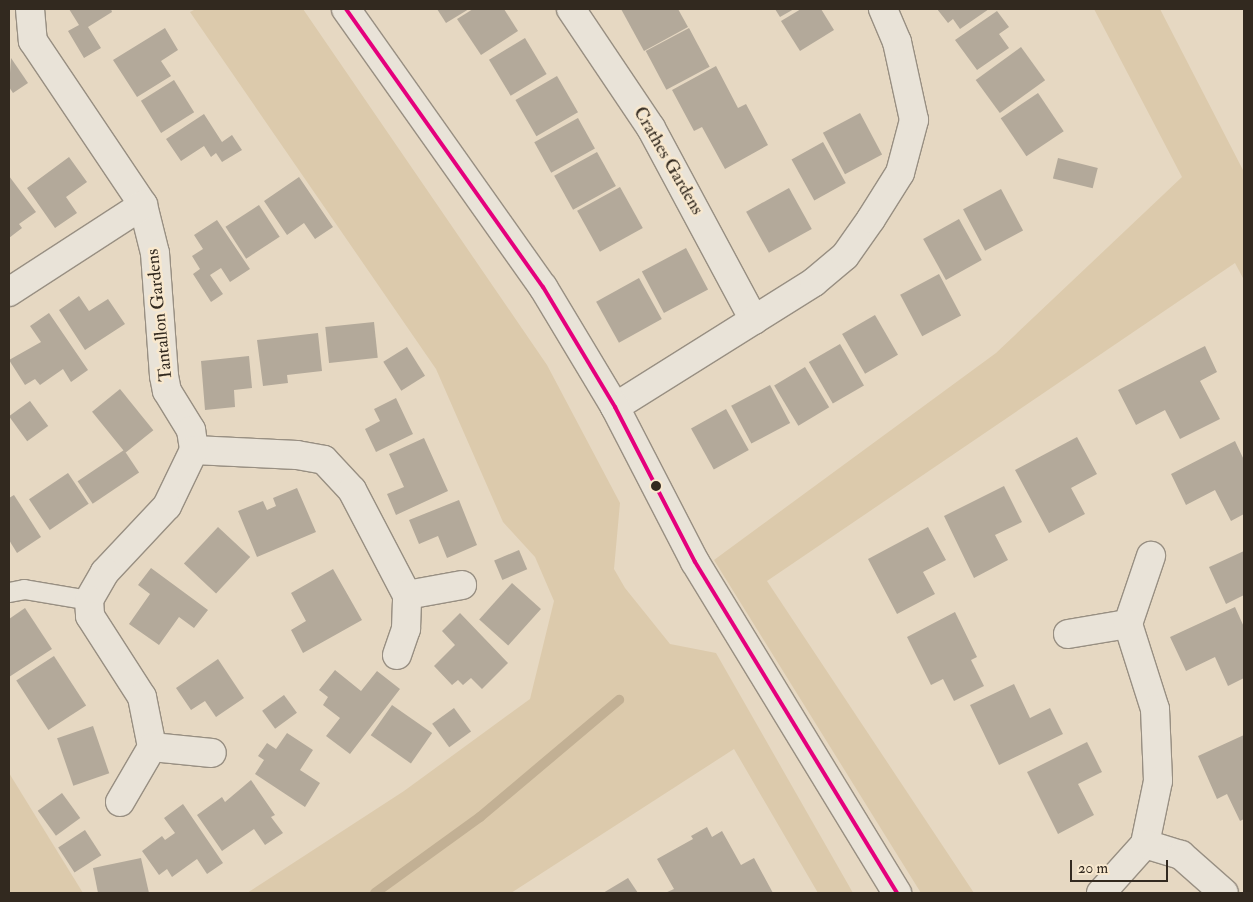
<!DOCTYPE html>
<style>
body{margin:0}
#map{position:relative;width:1253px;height:902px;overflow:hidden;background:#e6d8c2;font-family:"IM FELL Double Pica",serif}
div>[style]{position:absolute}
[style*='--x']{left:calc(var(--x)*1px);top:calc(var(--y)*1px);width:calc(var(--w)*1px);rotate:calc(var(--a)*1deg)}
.green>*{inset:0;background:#dccaac}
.stream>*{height:10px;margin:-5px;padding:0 5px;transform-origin:5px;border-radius:5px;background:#c2b094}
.building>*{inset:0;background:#b3a99a;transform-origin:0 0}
.roads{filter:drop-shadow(1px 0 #988f82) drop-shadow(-1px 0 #988f82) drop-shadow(0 1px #988f82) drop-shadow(0 -1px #988f82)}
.lane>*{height:19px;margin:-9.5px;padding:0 9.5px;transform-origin:9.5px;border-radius:9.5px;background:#e9e3d8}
.street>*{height:28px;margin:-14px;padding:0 14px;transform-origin:14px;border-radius:14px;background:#e9e3d8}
.secondary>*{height:28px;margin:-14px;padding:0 14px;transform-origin:14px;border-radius:14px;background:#e9e3d8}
.bus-1>*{height:4px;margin:-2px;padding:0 2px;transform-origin:2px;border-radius:2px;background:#e5007d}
.dots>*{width:14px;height:14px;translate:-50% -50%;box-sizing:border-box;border:2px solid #f8e8ce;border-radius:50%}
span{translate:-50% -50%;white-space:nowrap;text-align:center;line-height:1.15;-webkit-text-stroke:5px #f8e8ce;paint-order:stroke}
.street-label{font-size:18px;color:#32291f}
.frame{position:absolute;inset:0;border:10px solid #32291f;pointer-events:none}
.scale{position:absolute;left:1070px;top:860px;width:98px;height:22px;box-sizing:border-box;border:2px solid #32291f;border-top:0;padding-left:6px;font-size:15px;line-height:18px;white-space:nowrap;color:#32291f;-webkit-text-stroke:4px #f8e8ce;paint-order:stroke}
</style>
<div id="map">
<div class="green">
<i style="clip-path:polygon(196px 9px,303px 9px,547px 365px,620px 503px,614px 569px,625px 588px,670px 644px,716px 653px,853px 893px,818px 893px,734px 749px,511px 893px,247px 893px,404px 791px,530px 699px,554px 601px,535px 557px,503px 522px,436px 369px,190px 12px)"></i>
<i style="clip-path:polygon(1094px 9px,1160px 9px,1244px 172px,1244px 280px,1235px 263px,767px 581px,974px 893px,921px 893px,714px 560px,996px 353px,1182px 177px)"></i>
<i style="clip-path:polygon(9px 773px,83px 893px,9px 893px)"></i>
</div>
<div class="stream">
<i style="--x:375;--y:893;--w:130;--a:-35.9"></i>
<i style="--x:480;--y:817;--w:182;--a:-40.1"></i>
</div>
<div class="building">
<i style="clip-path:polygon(69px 9px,111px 9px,112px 12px,88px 27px,101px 48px,84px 58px,68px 31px,79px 25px)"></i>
<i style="clip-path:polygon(437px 9px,469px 9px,446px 23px)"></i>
<i style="clip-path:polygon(473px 9px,504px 9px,518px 31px,481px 55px,457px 19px)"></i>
<i style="clip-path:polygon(621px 9px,678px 9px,688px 27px,644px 51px)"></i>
<i style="clip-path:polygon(775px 9px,794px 9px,780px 17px)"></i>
<i style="clip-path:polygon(801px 9px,821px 9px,834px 30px,800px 51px,781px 21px)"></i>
<i style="clip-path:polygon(937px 9px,989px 9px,960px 29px,953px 19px,948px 23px)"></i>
<i style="clip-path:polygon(997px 11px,1009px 27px,999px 34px,1009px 48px,977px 70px,955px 40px)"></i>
<i style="clip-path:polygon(165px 28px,178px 50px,161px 61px,171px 76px,137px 97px,113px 60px)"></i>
<i style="left:689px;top:28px;width:44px;height:49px;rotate:62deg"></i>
<i style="left:525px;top:38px;width:42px;height:42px;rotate:59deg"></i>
<i style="left:1021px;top:47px;width:41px;height:56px;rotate:54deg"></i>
<i style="clip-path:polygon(11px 58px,28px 83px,13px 93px,9px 87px)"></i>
<i style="clip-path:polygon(716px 66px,738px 108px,746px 104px,768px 145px,725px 169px,702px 127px,694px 131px,672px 90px)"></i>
<i style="left:557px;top:76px;width:42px;height:48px;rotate:60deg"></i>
<i style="left:174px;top:80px;width:38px;height:39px;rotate:58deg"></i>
<i style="left:1038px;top:93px;width:46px;height:45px;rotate:56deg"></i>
<i style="left:860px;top:113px;width:47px;height:42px;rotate:62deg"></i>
<i style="clip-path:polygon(204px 114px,222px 142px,232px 135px,242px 150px,222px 162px,216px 153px,211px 157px,204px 146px,181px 161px,166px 139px)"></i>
<i style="left:578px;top:118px;width:35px;height:50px;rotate:61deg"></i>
<i style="left:823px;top:142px;width:47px;height:36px;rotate:61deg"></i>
<i style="left:597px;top:152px;width:39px;height:49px;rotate:61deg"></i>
<i style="clip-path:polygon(69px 157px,87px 182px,66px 197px,77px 213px,55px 228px,27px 188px)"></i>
<i style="left:1058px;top:158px;width:41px;height:21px;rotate:14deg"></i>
<i style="clip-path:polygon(9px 176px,36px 212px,19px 224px,22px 228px,9px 238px)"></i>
<i style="clip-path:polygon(299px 177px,333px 227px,315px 239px,304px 223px,287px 235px,264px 201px)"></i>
<i style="left:620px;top:187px;width:47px;height:49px;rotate:61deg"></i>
<i style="left:789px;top:188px;width:47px;height:49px;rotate:61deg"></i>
<i style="left:1001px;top:189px;width:47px;height:43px;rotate:62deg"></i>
<i style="left:259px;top:205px;width:38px;height:40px;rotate:57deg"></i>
<i style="left:959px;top:219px;width:47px;height:41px;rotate:61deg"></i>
<i style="clip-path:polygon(217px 220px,250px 269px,230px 282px,221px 268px,210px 275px,223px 294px,211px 302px,193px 274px,200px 269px,192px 256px,203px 249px,194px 235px)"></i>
<i style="left:686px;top:248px;width:47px;height:50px;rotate:62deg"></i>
<i style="left:939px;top:274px;width:47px;height:44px;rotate:62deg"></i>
<i style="left:639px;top:278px;width:47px;height:49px;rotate:61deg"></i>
<i style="clip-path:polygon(79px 296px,89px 311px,108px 299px,125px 324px,85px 350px,59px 310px)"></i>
<i style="clip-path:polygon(49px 313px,88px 370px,71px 382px,63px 369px,40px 385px,35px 379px,25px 385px,9px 360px,41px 342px,30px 326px)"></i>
<i style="left:875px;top:315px;width:46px;height:38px;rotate:60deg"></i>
<i style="left:374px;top:322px;width:36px;height:49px;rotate:84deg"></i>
<i style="clip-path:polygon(318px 333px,322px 371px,287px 375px,288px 383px,263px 386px,257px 340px)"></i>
<i style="left:840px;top:344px;width:48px;height:36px;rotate:60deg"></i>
<i style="clip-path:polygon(1205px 346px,1217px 372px,1200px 381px,1220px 419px,1180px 439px,1165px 410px,1136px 425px,1118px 390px)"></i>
<i style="left:407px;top:347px;width:34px;height:28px;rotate:58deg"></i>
<i style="clip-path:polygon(249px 356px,252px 388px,234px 390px,235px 407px,205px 410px,201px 361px)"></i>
<i style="left:805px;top:367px;width:47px;height:36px;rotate:59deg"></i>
<i style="left:770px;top:385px;width:43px;height:44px;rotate:62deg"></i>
<i style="left:120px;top:389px;width:53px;height:36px;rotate:51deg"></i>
<i style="clip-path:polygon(396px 398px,413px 434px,376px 452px,365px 429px,380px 421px,374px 409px)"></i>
<i style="left:30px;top:401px;width:31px;height:26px;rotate:54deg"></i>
<i style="left:726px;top:409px;width:47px;height:40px;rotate:61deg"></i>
<i style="clip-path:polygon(1077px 437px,1097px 474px,1071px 488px,1085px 514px,1049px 533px,1015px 470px)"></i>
<i style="clip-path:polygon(424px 438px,448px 491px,396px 515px,387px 494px,404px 487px,389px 454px)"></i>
<i style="clip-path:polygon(1235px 441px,1244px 460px,1244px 514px,1231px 521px,1215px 490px,1186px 505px,1171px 474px)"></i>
<i style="left:124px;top:450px;width:27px;height:56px;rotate:56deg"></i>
<i style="left:68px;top:473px;width:37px;height:47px;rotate:56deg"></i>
<i style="clip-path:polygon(1004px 486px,1022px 522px,995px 535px,1008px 560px,974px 578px,944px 516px)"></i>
<i style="clip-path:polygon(297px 488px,316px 532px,257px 557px,238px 511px,263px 501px,267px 510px,276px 506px,273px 498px)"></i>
<i style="clip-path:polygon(14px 495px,41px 537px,17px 553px,9px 540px,9px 498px)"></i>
<i style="clip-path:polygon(459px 500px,477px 545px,447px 558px,438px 536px,419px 544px,409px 520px)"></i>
<i style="left:218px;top:527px;width:44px;height:50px;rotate:43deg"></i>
<i style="clip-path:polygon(928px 527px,946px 560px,923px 572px,935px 594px,897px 614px,868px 559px)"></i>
<i style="left:519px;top:550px;width:21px;height:27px;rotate:67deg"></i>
<i style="clip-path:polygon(1244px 551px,1244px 595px,1226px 604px,1209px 567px)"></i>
<i style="clip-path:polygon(151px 568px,208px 610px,194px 628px,179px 617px,159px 645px,129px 624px,150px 594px,138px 585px)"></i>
<i style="clip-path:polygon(333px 569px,362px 620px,303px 653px,291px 630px,306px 621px,291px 593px)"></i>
<i style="left:512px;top:583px;width:39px;height:49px;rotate:42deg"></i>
<i style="clip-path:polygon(1235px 607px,1244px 627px,1244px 678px,1228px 686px,1215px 657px,1186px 671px,1170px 637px)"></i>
<i style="clip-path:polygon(25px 608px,52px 649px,9px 677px,9px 619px)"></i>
<i style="clip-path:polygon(955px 612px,977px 657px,971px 660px,984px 686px,954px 701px,943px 679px,931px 685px,907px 637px)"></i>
<i style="clip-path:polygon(460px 613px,508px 663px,482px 689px,471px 678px,463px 685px,458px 680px,452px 685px,434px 666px,455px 645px,442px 631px)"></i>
<i style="left:54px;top:656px;width:59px;height:45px;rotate:57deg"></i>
<i style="clip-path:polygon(218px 659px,244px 698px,216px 717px,205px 701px,191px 710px,176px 688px)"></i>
<i style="clip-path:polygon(335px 670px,361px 691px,377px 671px,400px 689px,350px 754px,326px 736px,340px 718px,323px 705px,328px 697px,319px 690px)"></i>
<i style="clip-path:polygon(1014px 684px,1030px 718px,1050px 708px,1063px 734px,999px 765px,970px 705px)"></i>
<i style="left:284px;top:695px;width:22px;height:27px;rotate:54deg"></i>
<i style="left:392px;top:705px;width:49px;height:37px;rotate:35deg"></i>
<i style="left:454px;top:708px;width:29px;height:27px;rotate:54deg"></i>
<i style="left:93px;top:726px;width:50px;height:38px;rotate:71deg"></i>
<i style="clip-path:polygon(287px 733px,313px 750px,300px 770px,320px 783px,305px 807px,255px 774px,264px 760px,258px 756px,267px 743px,276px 749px)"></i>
<i style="clip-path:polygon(1244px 735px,1244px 819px,1240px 821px,1227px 794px,1217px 799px,1198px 756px)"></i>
<i style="clip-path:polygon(1087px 742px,1102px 772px,1078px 784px,1094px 815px,1058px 834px,1027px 772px)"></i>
<i style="clip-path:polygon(251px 780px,275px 815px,271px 817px,283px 833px,265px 845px,254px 829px,222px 851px,197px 815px,222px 797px,225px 802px)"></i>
<i style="left:62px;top:793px;width:31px;height:30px;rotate:54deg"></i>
<i style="clip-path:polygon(183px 804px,223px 863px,207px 874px,197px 859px,172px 877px,167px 869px,159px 875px,142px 851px,162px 836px,165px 840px,175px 833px,164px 818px)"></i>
<i style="clip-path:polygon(707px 827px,712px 837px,722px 831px,741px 865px,754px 858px,773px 893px,665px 893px,674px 889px,657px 859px,693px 839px,691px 836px)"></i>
<i style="left:85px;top:830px;width:30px;height:32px;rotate:57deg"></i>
<i style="clip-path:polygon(141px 858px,149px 893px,98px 893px,93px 868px)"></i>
<i style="clip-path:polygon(628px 878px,638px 893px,603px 893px)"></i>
</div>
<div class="roads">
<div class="lane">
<i style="--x:9;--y:592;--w:15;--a:-11"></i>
<i style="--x:24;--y:589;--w:66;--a:9.6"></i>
</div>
<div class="street">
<i style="--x:30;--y:9;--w:32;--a:85"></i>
<i style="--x:33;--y:41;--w:197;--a:56.1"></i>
<i style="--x:143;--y:205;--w:49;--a:76"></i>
<i style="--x:155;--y:253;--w:123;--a:85.8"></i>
<i style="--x:164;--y:376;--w:15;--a:79"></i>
<i style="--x:167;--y:391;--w:46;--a:58.4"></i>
<i style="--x:191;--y:430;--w:20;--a:81"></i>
<i style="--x:194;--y:450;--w:103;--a:2.8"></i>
<i style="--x:297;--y:455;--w:27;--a:10"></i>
<i style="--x:324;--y:460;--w:41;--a:47"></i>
<i style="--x:352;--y:490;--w:119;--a:62.4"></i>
<i style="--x:407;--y:595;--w:56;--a:-10.3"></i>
<i style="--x:571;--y:9;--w:143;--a:56.1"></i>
<i style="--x:651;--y:128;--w:218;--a:61.8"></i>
<i style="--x:9;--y:292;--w:160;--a:-33"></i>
<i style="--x:615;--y:407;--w:235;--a:-32.1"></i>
<i style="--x:814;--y:282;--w:40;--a:-40"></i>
<i style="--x:845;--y:256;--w:45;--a:-54.9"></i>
<i style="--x:871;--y:219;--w:54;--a:-57.8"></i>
<i style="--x:900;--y:173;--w:55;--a:-75.2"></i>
<i style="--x:914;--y:120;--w:80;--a:-102.3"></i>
<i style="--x:897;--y:42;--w:36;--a:-113"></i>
<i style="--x:194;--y:450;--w:62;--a:115.7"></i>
<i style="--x:167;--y:506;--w:91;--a:133.2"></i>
<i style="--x:105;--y:572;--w:32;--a:120"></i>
<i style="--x:89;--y:600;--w:16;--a:86"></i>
<i style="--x:90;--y:616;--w:96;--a:57.3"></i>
<i style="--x:142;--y:697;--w:51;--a:78.7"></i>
<i style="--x:152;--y:747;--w:60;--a:5.7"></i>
<i style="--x:1128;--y:624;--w:72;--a:-71.3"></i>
<i style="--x:1068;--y:634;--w:61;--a:-9.5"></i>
<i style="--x:1128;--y:624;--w:89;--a:72.4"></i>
<i style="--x:1155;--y:709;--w:72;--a:87.6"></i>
<i style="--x:1158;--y:781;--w:64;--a:101.7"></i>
<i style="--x:1145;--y:844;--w:66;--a:131.9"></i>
<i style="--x:397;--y:655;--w:28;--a:-71"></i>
<i style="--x:406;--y:629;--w:34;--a:-88"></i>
<i style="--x:120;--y:802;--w:64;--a:-59.8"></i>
<i style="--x:1145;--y:844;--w:38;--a:17"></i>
<i style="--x:1181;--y:855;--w:57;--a:41.5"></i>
</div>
<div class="secondary">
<i style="--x:346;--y:9;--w:341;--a:54.7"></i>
<i style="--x:543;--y:287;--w:140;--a:59"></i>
<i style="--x:615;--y:407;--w:174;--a:62.7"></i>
<i style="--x:695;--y:562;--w:388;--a:58.6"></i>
</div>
</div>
<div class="bus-1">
<i style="--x:346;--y:9;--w:341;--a:54.7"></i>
<i style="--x:543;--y:287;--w:140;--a:59"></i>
<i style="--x:615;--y:407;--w:174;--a:62.7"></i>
<i style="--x:695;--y:562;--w:388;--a:58.6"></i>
</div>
<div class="dots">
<i style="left:656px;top:486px;background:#32291f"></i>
</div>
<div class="street-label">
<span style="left:668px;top:161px;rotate:60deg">Crathes Gardens</span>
<span style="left:160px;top:315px;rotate:-96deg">Tantallon Gardens</span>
</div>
<div class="frame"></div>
<div class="scale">20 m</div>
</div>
